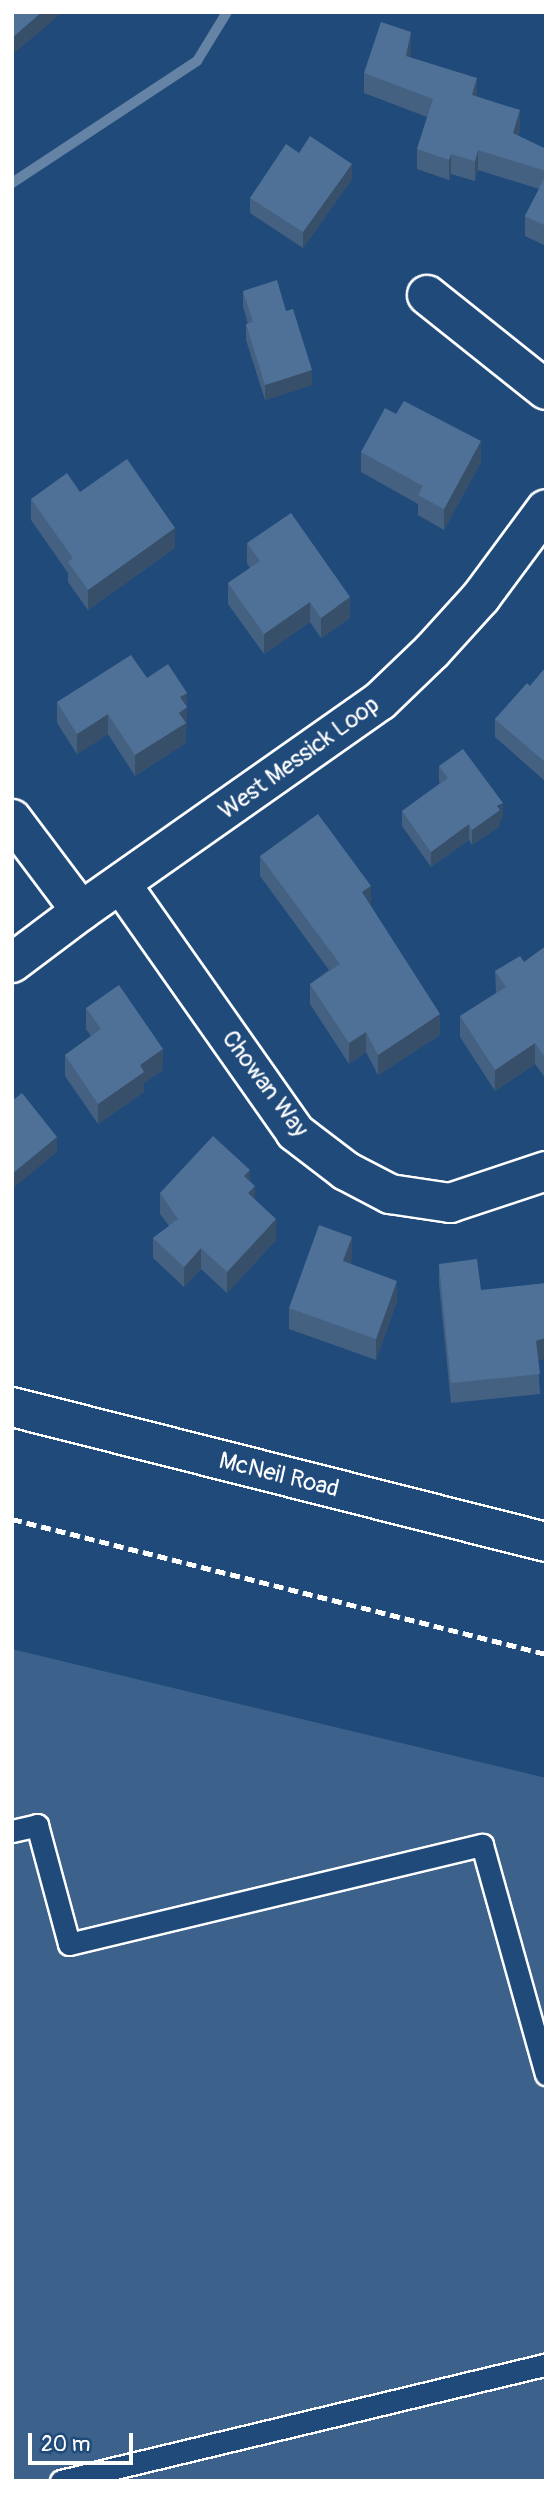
<!DOCTYPE html>
<style>
body{margin:0}
#map{position:relative;width:558px;height:2493px;overflow:hidden;background:#1f4a7a;font-family:Pangolin,sans-serif}
div>[style]{position:absolute}
[style*='--x']{left:calc(var(--x)*1px);top:calc(var(--y)*1px);width:calc(var(--w)*1px);rotate:calc(var(--a)*1deg)}
.green>*{inset:0;background:#3c618b}
.stream>*{height:10px;margin:-5px;padding:0 5px;transform-origin:5px;border-radius:5px;background:#6583a4}
.roads{filter:drop-shadow(2px 0 #fff) drop-shadow(-2px 0 #fff) drop-shadow(0 2px #fff) drop-shadow(0 -2px #fff)}
.service>*{height:21px;margin:-10.5px;padding:0 10.5px;transform-origin:10.5px;border-radius:10.5px;background:#1f4a7a}
.minor>*{height:38px;margin:-19px;padding:0 19px;transform-origin:19px;border-radius:19px;background:#1f4a7a}
.secondary>*{height:38px;margin:-19px;padding:0 19px;transform-origin:19px;border-radius:19px;background:#1f4a7a}
.rail>*{height:5px;margin-top:-2.5px;transform-origin:0;background:repeating-linear-gradient(90deg,#fff 0 10px,transparent 0 15px)}
.wall>*{inset:0;background:#456182}
.shaded-wall>*{inset:0;background:#384f6a}
.building>*{inset:0;background:#507197}
span{translate:-50% -50%;white-space:nowrap;text-align:center;line-height:1.15;-webkit-text-stroke:6px #1f4a7a;paint-order:stroke}
.street-label{font-size:24px;color:#fff}
.frame{position:absolute;inset:0;border:14px solid #fff;pointer-events:none}
.scale{position:absolute;left:28px;top:2433px;width:105px;height:32px;box-sizing:border-box;border:4px solid #fff;border-top:0;padding-left:9px;font-size:21px;line-height:24px;white-space:nowrap;color:#fff;-webkit-text-stroke:5px #1f4a7a;paint-order:stroke}
</style>
<div id="map">
<div class="green">
<i style="clip-path:polygon(12px 1649px,546px 1778px,546px 2481px,12px 2481px)"></i>
</div>
<div class="stream">
<i style="--x:12;--y:183;--w:222;--a:-33.4"></i>
<i style="--x:197;--y:61;--w:57;--a:-58.5"></i>
</div>
<div class="roads">
<div class="service">
<i style="--x:12;--y:1831;--w:26;--a:-13"></i>
<i style="--x:37;--y:1825;--w:123;--a:74.9"></i>
<i style="--x:69;--y:1944;--w:425;--a:-13.5"></i>
<i style="--x:482;--y:1845;--w:238;--a:74.4"></i>
<i style="--x:61;--y:2481;--w:499;--a:-13.5"></i>
</div>
<div class="minor">
<i style="--x:427;--y:295;--w:152;--a:38.6"></i>
<i style="--x:12;--y:819;--w:115;--a:53.1"></i>
<i style="--x:121;--y:884;--w:303;--a:54.9"></i>
<i style="--x:295;--y:1132;--w:64;--a:37.4"></i>
<i style="--x:346;--y:1171;--w:50;--a:27.6"></i>
<i style="--x:390;--y:1194;--w:61;--a:8.5"></i>
<i style="--x:450;--y:1203;--w:101;--a:-18.4"></i>
<i style="--x:12;--y:963;--w:86;--a:-37"></i>
<i style="--x:81;--y:911;--w:365;--a:-35.1"></i>
<i style="--x:380;--y:701;--w:72;--a:-43.9"></i>
<i style="--x:432;--y:651;--w:73;--a:-47.8"></i>
<i style="--x:481;--y:597;--w:109;--a:-53.5"></i>
</div>
<div class="secondary">
<i style="--x:12;--y:1407;--w:551;--a:14.19"></i>
</div>
</div>
<div class="rail">
<i style="--x:12;--y:1519;--w:551;--a:14.19"></i>
</div>
<div class="wall">
<i style="clip-path:polygon(411px 52px,410px 57px,477px 96px,520px 130px,518px 136px,546px 149px,546px 246px,525px 236px,525px 216px,539px 189px,478px 170px,475px 181px,451px 174px,449px 180px,417px 169px,417px 149px,427px 117px,364px 93px,364px 73px)"></i>
<i style="clip-path:polygon(299px 153px,352px 179px,303px 248px,250px 213px,250px 198px)"></i>
<i style="clip-path:polygon(243px 291px,286px 311px,312px 385px,265px 400px,246px 340px,246px 324px,248px 324px,243px 306px)"></i>
<i style="clip-path:polygon(361px 452px,481px 462px,444px 530px,418px 515px,418px 504px,361px 472px)"></i>
<i style="clip-path:polygon(80px 492px,175px 548px,88px 610px,68px 582px,68px 573px,31px 520px,31px 499px)"></i>
<i style="clip-path:polygon(247px 543px,350px 618px,321px 638px,310px 622px,264px 654px,228px 604px,228px 583px,250px 568px,247px 563px)"></i>
<i style="clip-path:polygon(546px 667px,546px 782px,495px 737px,495px 719px,530px 686px)"></i>
<i style="clip-path:polygon(147px 678px,187px 693px,187px 728px,186px 729px,186px 743px,135px 776px,108px 734px,77px 754px,57px 723px,57px 702px)"></i>
<i style="clip-path:polygon(439px 766px,503px 818px,500px 820px,500px 826px,472px 845px,469px 840px,431px 867px,402px 826px,402px 811px,440px 783px,439px 782px)"></i>
<i style="clip-path:polygon(260px 856px,371px 906px,440px 1035px,378px 1075px,366px 1052px,349px 1064px,310px 1004px,310px 984px,329px 970px,260px 876px)"></i>
<i style="clip-path:polygon(546px 946px,546px 1079px,535px 1064px,495px 1091px,460px 1037px,460px 1016px,496px 993px,495px 971px,524px 962px)"></i>
<i style="clip-path:polygon(86px 1008px,163px 1070px,144px 1083px,144px 1092px,98px 1124px,65px 1076px,65px 1055px,91px 1036px,86px 1029px)"></i>
<i style="clip-path:polygon(250px 1181px,255px 1199px,276px 1240px,227px 1293px,201px 1269px,184px 1287px,153px 1258px,153px 1238px,169px 1226px,160px 1214px,160px 1193px)"></i>
<i style="clip-path:polygon(352px 1257px,350px 1264px,397px 1301px,376px 1360px,289px 1329px,289px 1308px)"></i>
<i style="clip-path:polygon(439px 1264px,538px 1361px,540px 1394px,451px 1403px,439px 1284px)"></i>
</div>
<div class="shaded-wall">
<i style="clip-path:polygon(42px 12px,63px 12px,12px 55px,12px 38px)"></i>
<i style="clip-path:polygon(411px 32px,411px 52px,406px 76px,406px 56px)"></i>
<i style="clip-path:polygon(477px 78px,477px 98px,472px 95px)"></i>
<i style="clip-path:polygon(520px 110px,520px 130px,513px 153px,513px 133px)"></i>
<i style="clip-path:polygon(478px 150px,478px 170px,475px 181px,475px 161px)"></i>
<i style="clip-path:polygon(451px 154px,451px 174px,449px 180px,449px 160px)"></i>
<i style="clip-path:polygon(352px 164px,352px 179px,303px 248px,303px 232px)"></i>
<i style="clip-path:polygon(312px 370px,312px 385px,265px 400px,265px 385px)"></i>
<i style="clip-path:polygon(14px 428px,14px 443px,12px 466px,12px 450px)"></i>
<i style="clip-path:polygon(481px 441px,481px 462px,444px 530px,444px 509px)"></i>
<i style="clip-path:polygon(175px 528px,175px 548px,88px 610px,88px 590px)"></i>
<i style="clip-path:polygon(350px 597px,350px 618px,321px 638px,321px 618px)"></i>
<i style="clip-path:polygon(310px 602px,310px 622px,264px 654px,264px 634px)"></i>
<i style="clip-path:polygon(187px 693px,187px 728px,186px 729px,186px 743px,135px 776px,135px 755px,180px 697px)"></i>
<i style="clip-path:polygon(108px 714px,108px 734px,77px 754px,77px 734px)"></i>
<i style="clip-path:polygon(503px 803px,503px 818px,500px 820px,500px 826px,472px 845px,472px 830px)"></i>
<i style="clip-path:polygon(469px 824px,469px 840px,431px 867px,431px 852px)"></i>
<i style="clip-path:polygon(371px 886px,371px 906px,362px 892px)"></i>
<i style="clip-path:polygon(440px 1014px,440px 1035px,378px 1075px,378px 1055px)"></i>
<i style="clip-path:polygon(366px 1032px,366px 1052px,349px 1064px,349px 1043px)"></i>
<i style="clip-path:polygon(535px 1043px,535px 1064px,495px 1091px,495px 1070px)"></i>
<i style="clip-path:polygon(163px 1049px,163px 1070px,144px 1083px,144px 1092px,98px 1124px,98px 1104px,140px 1065px)"></i>
<i style="clip-path:polygon(57px 1137px,57px 1152px,12px 1189px,12px 1174px)"></i>
<i style="clip-path:polygon(250px 1170px,250px 1191px,244px 1176px)"></i>
<i style="clip-path:polygon(255px 1186px,255px 1207px,248px 1193px)"></i>
<i style="clip-path:polygon(276px 1219px,276px 1240px,227px 1293px,227px 1272px)"></i>
<i style="clip-path:polygon(352px 1237px,352px 1257px,343px 1282px,343px 1261px)"></i>
<i style="clip-path:polygon(201px 1248px,201px 1269px,184px 1287px,184px 1267px)"></i>
<i style="clip-path:polygon(397px 1281px,397px 1301px,376px 1360px,376px 1339px)"></i>
<i style="clip-path:polygon(546px 1338px,546px 1359px,536px 1361px,536px 1341px)"></i>
</div>
<div class="building">
<i style="clip-path:polygon(12px 12px,42px 12px,12px 38px)"></i>
<i style="clip-path:polygon(381px 22px,411px 32px,406px 56px,477px 78px,472px 95px,520px 110px,513px 133px,546px 149px,546px 171px,478px 150px,475px 161px,451px 154px,449px 160px,417px 149px,433px 99px,364px 73px)"></i>
<i style="clip-path:polygon(310px 136px,352px 164px,303px 232px,250px 198px,286px 144px,299px 153px)"></i>
<i style="clip-path:polygon(546px 175px,546px 226px,525px 216px)"></i>
<i style="clip-path:polygon(277px 280px,286px 311px,293px 309px,312px 370px,265px 385px,246px 324px,253px 322px,243px 291px)"></i>
<i style="clip-path:polygon(404px 401px,481px 441px,444px 509px,418px 495px,423px 486px,361px 452px,385px 408px,396px 414px)"></i>
<i style="clip-path:polygon(12px 427px,14px 428px,12px 450px)"></i>
<i style="clip-path:polygon(127px 459px,175px 528px,88px 590px,68px 562px,73px 558px,31px 499px,67px 473px,80px 492px)"></i>
<i style="clip-path:polygon(291px 513px,350px 597px,321px 618px,310px 602px,264px 634px,228px 583px,260px 561px,247px 543px)"></i>
<i style="clip-path:polygon(131px 655px,147px 678px,168px 664px,187px 693px,180px 697px,187px 707px,179px 713px,186px 723px,135px 755px,108px 714px,77px 734px,57px 702px)"></i>
<i style="clip-path:polygon(546px 667px,546px 763px,495px 719px,527px 683px,530px 686px)"></i>
<i style="clip-path:polygon(463px 749px,503px 803px,497px 806px,500px 810px,472px 830px,469px 824px,431px 852px,402px 811px,448px 778px,439px 766px)"></i>
<i style="clip-path:polygon(318px 814px,371px 886px,362px 892px,440px 1014px,378px 1055px,366px 1032px,349px 1043px,310px 984px,340px 964px,260px 856px)"></i>
<i style="clip-path:polygon(546px 946px,546px 1059px,535px 1043px,495px 1070px,460px 1016px,506px 987px,495px 971px,520px 956px,524px 962px)"></i>
<i style="clip-path:polygon(119px 985px,163px 1049px,140px 1065px,144px 1072px,98px 1104px,65px 1055px,101px 1029px,86px 1008px)"></i>
<i style="clip-path:polygon(22px 1093px,57px 1137px,12px 1174px,12px 1101px)"></i>
<i style="clip-path:polygon(213px 1136px,250px 1170px,244px 1176px,255px 1186px,248px 1193px,276px 1219px,227px 1272px,201px 1248px,184px 1267px,153px 1238px,178px 1219px,160px 1193px)"></i>
<i style="clip-path:polygon(319px 1225px,352px 1237px,343px 1261px,397px 1281px,376px 1339px,289px 1308px)"></i>
<i style="clip-path:polygon(477px 1259px,481px 1290px,546px 1283px,546px 1338px,536px 1341px,540px 1374px,451px 1383px,439px 1264px)"></i>
</div>
<div class="street-label">
<span style="left:299px;top:758px;rotate:-36deg">West Messick Loop</span>
<span style="left:265px;top:1084px;rotate:53deg">Chowan Way</span>
<span style="left:279px;top:1475px;rotate:14deg">McNeil Road</span>
</div>
<div class="frame"></div>
<div class="scale">20 m</div>
</div>
